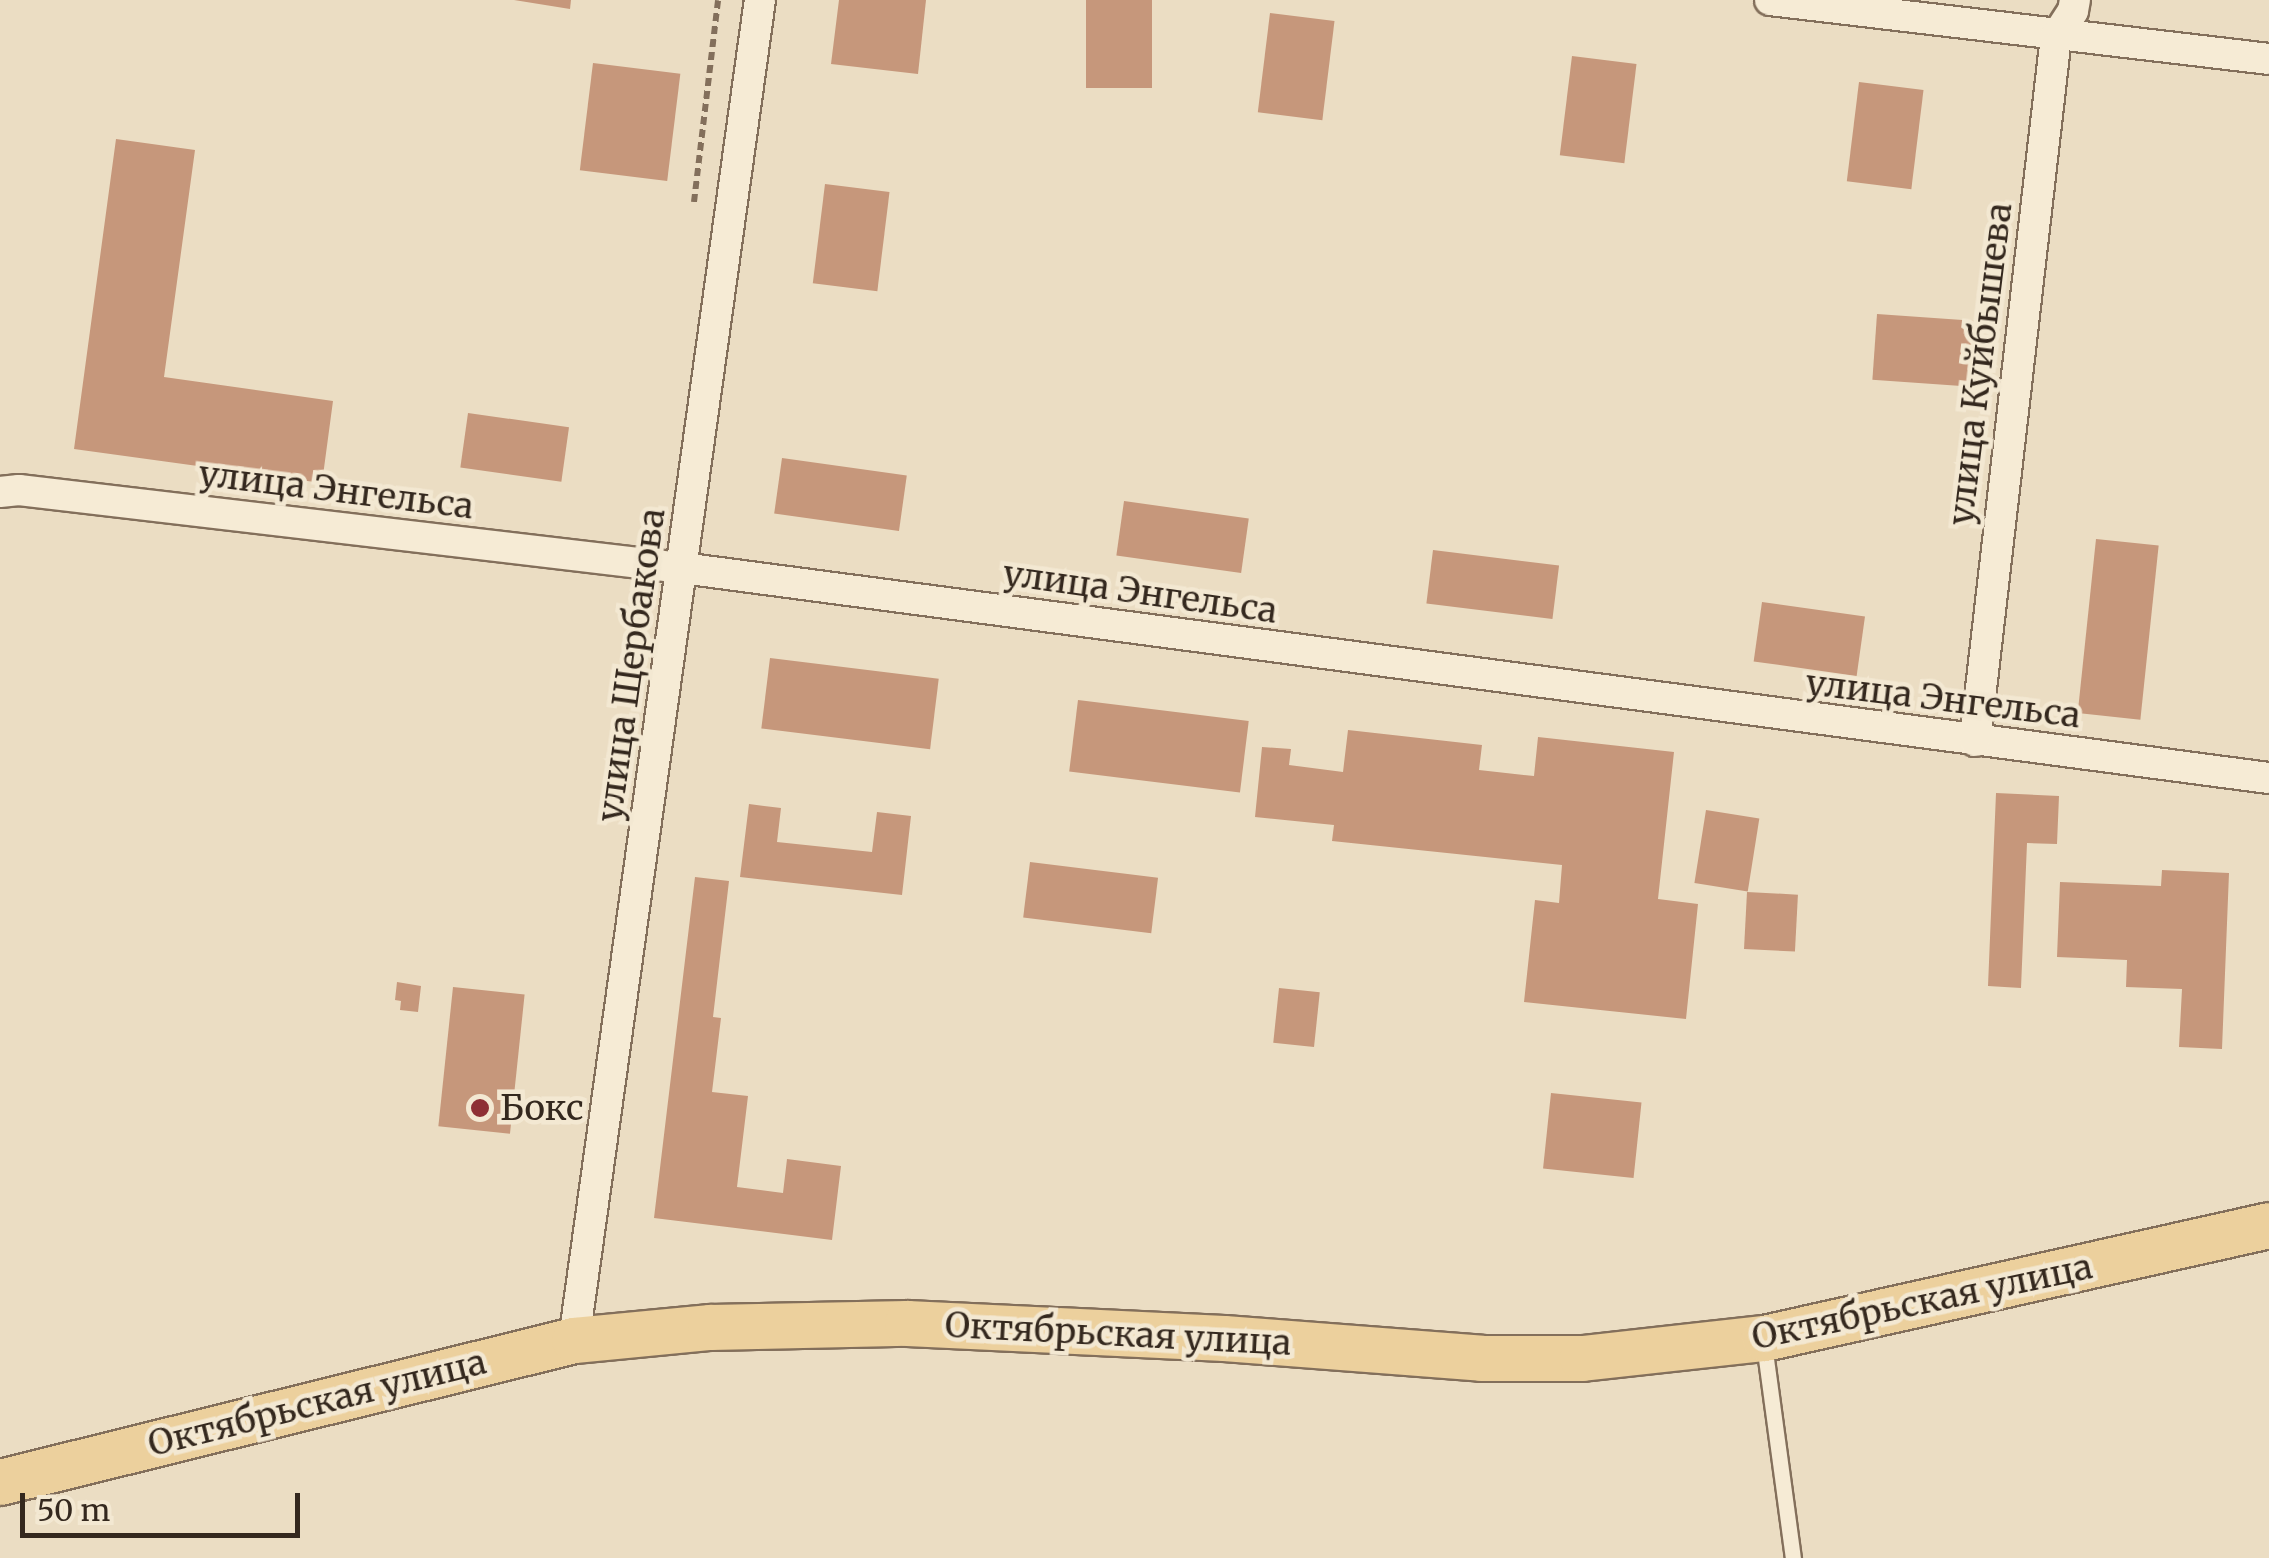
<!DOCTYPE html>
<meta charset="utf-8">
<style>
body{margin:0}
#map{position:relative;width:2269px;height:1558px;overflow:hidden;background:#ebddc3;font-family:Merriweather,serif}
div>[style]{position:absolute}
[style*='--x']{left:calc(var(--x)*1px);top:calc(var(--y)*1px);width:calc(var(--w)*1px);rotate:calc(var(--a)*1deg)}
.building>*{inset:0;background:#c6977b;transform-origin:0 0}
.path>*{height:6px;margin-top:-3px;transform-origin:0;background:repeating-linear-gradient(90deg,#836f5b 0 8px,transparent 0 13px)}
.roads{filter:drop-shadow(2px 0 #836f5b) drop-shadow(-2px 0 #836f5b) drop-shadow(0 2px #836f5b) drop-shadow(0 -2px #836f5b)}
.lane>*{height:15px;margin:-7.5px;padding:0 7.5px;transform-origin:7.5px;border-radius:7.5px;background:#f6ebd5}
.street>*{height:30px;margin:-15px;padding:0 15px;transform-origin:15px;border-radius:15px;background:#f6ebd5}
.primary>*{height:45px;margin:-22.5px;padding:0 22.5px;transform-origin:22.5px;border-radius:22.5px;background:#ecd09d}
.dots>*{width:28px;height:28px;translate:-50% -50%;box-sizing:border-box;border:5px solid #f3e8d2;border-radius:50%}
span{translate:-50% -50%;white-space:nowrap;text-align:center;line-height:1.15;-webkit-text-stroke:9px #f3e8d2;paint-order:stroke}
.street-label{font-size:35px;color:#34281e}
.poi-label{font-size:35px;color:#34281e}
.left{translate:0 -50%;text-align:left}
.scale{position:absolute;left:20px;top:1493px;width:280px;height:45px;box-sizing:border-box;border:5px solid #34281e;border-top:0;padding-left:12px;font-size:30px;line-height:35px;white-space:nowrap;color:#34281e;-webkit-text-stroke:8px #f3e8d2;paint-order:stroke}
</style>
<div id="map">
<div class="building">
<i style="clip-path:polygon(514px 0,571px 0,570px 9px)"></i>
<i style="clip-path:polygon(839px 0,926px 0,918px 74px,831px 64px)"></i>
<i style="left:1086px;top:0;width:66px;height:88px"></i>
<i style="left:1270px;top:13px;width:65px;height:100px;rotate:7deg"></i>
<i style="left:1572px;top:56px;width:65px;height:100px;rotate:7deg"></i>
<i style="left:593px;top:63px;width:88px;height:108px;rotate:7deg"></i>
<i style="left:1859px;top:82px;width:65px;height:100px;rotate:7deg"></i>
<i style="clip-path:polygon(116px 139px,195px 150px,164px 377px,333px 401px,322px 483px,74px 449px)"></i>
<i style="left:825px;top:184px;width:65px;height:100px;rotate:7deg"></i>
<i style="left:1877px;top:314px;width:100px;height:66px;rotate:4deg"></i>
<i style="left:468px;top:413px;width:102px;height:55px;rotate:8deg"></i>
<i style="left:782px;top:458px;width:126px;height:56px;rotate:8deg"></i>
<i style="left:1124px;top:501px;width:126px;height:55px;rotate:8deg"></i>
<i style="left:2096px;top:539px;width:63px;height:175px;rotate:6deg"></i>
<i style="left:1433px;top:550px;width:127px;height:54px;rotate:7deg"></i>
<i style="left:1762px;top:602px;width:104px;height:60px;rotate:8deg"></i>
<i style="left:770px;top:658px;width:170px;height:71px;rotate:7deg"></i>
<i style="left:1078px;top:700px;width:172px;height:72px;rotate:7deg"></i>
<i style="clip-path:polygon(1348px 730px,1482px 745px,1479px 770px,1534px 776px,1538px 737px,1674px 752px,1658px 899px,1698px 904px,1686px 1019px,1524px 1002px,1535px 900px,1559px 903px,1562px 865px,1332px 841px,1334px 825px,1255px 817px,1262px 747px,1291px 749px,1289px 765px,1343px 772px)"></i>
<i style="clip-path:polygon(1996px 793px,2059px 796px,2057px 844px,2027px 843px,2021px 988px,1988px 986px)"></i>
<i style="clip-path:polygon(749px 804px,781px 808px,777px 842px,872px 852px,877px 812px,911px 816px,902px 895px,740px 877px)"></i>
<i style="left:1706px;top:810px;width:54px;height:74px;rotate:9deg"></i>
<i style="left:1030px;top:862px;width:129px;height:56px;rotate:7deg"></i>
<i style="clip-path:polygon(2162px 870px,2229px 873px,2222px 1049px,2179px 1047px,2182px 989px,2126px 987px,2127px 960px,2057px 957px,2060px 882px,2161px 886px)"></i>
<i style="clip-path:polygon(695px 877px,729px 881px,713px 1017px,721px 1018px,712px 1092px,748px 1096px,737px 1187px,783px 1193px,787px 1159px,841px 1166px,832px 1240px,654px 1218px)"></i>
<i style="left:1747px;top:892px;width:51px;height:57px;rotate:3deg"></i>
<i style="clip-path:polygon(397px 982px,421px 986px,418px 1012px,400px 1010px,401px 1001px,395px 1000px)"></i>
<i style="left:453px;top:987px;width:72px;height:140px;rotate:6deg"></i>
<i style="left:1279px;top:988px;width:41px;height:55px;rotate:6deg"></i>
<i style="left:1551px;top:1093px;width:91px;height:76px;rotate:6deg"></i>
</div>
<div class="path">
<i style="--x:694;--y:202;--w:203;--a:-83.2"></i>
</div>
<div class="roads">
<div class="lane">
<i style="--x:1764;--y:1344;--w:216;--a:82.3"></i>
</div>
<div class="street">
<i style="--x:1770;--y:0;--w:502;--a:6.74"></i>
<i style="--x:0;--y:492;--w:19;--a:-6"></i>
<i style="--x:19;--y:490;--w:668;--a:6.71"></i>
<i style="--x:682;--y:568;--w:1601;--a:7.54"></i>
<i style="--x:1975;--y:741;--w:709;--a:-83.44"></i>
<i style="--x:2056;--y:37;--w:31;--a:-57"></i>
<i style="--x:2073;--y:11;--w:11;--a:-80"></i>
<i style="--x:574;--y:1340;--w:1353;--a:-82.1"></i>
</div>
<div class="primary">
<i style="--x:0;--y:1482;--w:591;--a:-13.9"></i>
<i style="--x:574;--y:1340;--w:137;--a:-5.5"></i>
<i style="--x:710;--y:1327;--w:197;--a:-1.2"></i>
<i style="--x:907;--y:1323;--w:317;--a:2.7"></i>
<i style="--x:1224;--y:1338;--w:258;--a:4.4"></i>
<i style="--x:1481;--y:1358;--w:101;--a:0"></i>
<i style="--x:1582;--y:1358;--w:183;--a:-6.3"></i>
<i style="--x:1764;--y:1338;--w:517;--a:-12.61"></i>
</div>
</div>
<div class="dots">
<i style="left:480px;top:1108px;background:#8e2f34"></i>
</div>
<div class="street-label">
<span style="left:1980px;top:364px;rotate:-83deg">улица Куйбышева</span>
<span style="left:336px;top:490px;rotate:7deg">улица Энгельса</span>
<span style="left:1140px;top:592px;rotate:8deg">улица Энгельса</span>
<span style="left:631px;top:665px;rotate:-82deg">улица Щербакова</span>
<span style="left:1943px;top:699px;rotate:7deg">улица Энгельса</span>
<span style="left:1922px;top:1302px;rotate:-12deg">Октябрьская улица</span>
<span style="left:1118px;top:1334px;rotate:3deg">Октябрьская улица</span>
<span style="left:317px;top:1403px;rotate:-14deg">Октябрьская улица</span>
</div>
<div class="poi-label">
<span class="left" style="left:500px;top:1108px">Бокс</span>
</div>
<div class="scale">50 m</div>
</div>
